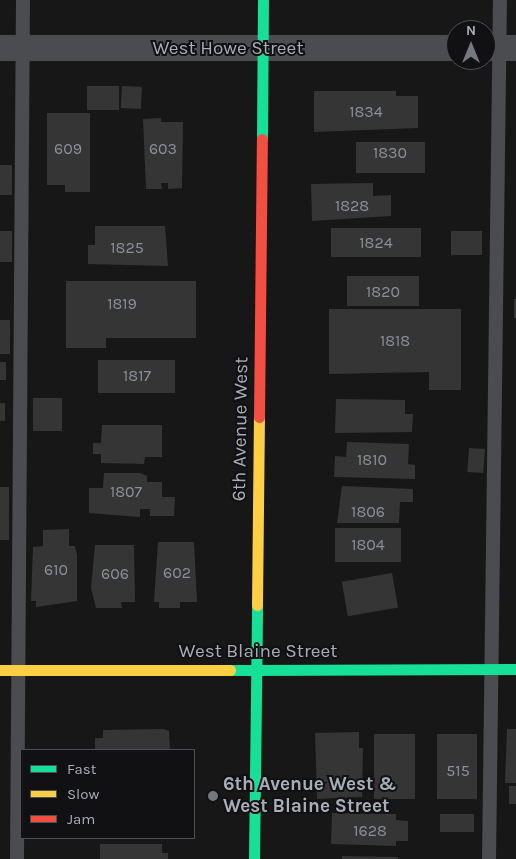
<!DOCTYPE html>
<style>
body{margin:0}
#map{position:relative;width:516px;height:859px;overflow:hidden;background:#171717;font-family:Karla,sans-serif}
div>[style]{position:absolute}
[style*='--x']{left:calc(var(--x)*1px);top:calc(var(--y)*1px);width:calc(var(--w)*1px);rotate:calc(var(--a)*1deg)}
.building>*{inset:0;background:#353536;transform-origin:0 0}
.lane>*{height:14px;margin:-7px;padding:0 7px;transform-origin:7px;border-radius:7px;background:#4b4c50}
.street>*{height:26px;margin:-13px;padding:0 13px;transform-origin:13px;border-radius:13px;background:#4b4c50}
.fast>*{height:11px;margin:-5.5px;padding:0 5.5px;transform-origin:5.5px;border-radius:5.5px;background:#16e098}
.slow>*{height:11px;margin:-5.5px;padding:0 5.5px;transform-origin:5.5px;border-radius:5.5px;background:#ffcf43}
.jam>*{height:11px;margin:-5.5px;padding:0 5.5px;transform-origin:5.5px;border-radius:5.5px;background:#f24e42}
.dots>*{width:14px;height:14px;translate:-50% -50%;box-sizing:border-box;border:2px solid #111113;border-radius:50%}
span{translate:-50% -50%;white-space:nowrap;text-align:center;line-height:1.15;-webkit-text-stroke:4px #111113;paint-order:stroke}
.number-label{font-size:16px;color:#8b8f98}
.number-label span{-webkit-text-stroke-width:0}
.street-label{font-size:19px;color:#a8adb8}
.poi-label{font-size:19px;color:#a8adb8;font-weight:700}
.left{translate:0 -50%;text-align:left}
.legend{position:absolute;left:20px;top:749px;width:175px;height:90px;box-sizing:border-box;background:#111113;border:1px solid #4d4f55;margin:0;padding:6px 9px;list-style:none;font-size:15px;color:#a8adb8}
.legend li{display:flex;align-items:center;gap:10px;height:25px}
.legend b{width:25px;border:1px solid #4d4f55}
.north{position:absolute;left:446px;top:20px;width:50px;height:50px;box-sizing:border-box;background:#111113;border:1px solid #4d4f55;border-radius:50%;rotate:0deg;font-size:14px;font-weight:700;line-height:20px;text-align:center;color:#a8adb8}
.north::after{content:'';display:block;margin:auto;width:18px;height:22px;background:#757880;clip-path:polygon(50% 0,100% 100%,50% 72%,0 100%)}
</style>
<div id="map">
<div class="building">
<i style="left:87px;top:86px;width:32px;height:24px"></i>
<i style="left:122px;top:86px;width:20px;height:22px;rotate:3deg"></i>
<i style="clip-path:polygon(314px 91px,396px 91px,396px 96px,418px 96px,418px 128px,314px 132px)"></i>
<i style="clip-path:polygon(47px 113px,90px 113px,90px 192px,65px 192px,65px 185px,47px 185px)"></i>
<i style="clip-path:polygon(161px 118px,161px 122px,183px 122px,182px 188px,168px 189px,168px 183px,161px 183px,162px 189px,146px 189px,143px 119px)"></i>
<i style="left:356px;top:142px;width:69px;height:31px"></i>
<i style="left:0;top:165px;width:12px;height:30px"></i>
<i style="clip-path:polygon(373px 183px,373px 196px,391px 195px,391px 216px,312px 221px,311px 184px)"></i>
<i style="clip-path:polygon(95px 226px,165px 226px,168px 266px,88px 264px,88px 245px,95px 245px)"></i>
<i style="left:421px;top:228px;width:29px;height:90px;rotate:90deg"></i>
<i style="left:0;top:231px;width:12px;height:31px"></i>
<i style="left:451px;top:231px;width:31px;height:24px"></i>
<i style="left:419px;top:276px;width:30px;height:72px;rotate:90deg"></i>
<i style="clip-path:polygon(66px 281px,196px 281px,196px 338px,106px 338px,106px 348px,66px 348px)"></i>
<i style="left:514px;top:299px;width:2px;height:19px"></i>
<i style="clip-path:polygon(329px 309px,461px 309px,461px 390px,429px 390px,429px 372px,329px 374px)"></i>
<i style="left:0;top:320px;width:10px;height:34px"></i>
<i style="left:98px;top:360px;width:77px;height:33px"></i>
<i style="left:0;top:362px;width:6px;height:18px"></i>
<i style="left:33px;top:398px;width:29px;height:33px"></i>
<i style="clip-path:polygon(336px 399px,405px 400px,405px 414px,413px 414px,412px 432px,335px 433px)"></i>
<i style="left:0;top:403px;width:5px;height:18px"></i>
<i style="clip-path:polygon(102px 425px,162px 425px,162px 457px,145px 457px,144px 464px,101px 463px,101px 454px,93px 454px,93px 443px,101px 443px)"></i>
<i style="clip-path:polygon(347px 442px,409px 444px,408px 464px,415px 465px,415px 479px,334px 477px,335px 456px,346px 457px)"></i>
<i style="left:469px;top:448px;width:16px;height:24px;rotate:4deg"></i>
<i style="clip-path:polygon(104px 473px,140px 473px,147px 476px,147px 482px,162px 482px,162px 497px,175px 497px,174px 516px,150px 516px,150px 509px,140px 509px,140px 517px,89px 513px,89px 488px,103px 488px)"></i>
<i style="clip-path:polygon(342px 486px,413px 489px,413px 502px,400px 502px,399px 523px,337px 523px)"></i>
<i style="left:0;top:487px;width:9px;height:53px"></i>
<i style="left:335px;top:528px;width:66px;height:34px"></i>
<i style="clip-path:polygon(69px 529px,69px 546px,75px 546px,77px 555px,77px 601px,36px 607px,36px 601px,31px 601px,33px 547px,43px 546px,43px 530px)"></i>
<i style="clip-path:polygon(158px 542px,194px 542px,197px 602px,180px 602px,180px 608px,159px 608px,159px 602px,154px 602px)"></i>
<i style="clip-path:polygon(95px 545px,134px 545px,135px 602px,121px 602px,122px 608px,96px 608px,91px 588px)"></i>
<i style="left:392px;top:573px;width:35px;height:51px;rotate:80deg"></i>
<i style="clip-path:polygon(163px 729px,169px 731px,170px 750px,95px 750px,95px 738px,103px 738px,103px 730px)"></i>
<i style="clip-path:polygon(507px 729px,516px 729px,516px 783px,505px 783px)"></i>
<i style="clip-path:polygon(359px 732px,359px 748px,363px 748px,362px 797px,317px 799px,315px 733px)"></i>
<i style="left:374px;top:734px;width:41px;height:65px"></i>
<i style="left:437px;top:734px;width:40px;height:65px"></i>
<i style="left:509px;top:786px;width:7px;height:18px"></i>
<i style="clip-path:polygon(332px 813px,396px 814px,396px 820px,408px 821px,408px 841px,396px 841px,396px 846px,331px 844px)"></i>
<i style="left:440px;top:814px;width:34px;height:18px"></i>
<i style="clip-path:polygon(100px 844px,162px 844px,162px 853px,168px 853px,168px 859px,100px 859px)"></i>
<i style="clip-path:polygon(342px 856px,398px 857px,398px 859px,342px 859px)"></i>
</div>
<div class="lane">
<i style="--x:17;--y:859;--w:859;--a:-89.6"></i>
<i style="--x:489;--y:859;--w:859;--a:-89.27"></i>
</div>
<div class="street">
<i style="--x:0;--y:48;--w:456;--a:0"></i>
<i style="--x:486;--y:48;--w:30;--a:0"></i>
</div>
<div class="fast">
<i style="--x:262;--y:139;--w:139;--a:-89.6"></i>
<i style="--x:230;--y:670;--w:286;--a:-0.2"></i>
<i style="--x:254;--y:859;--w:254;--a:-89.3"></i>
</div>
<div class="slow">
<i style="--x:257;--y:605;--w:188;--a:-89.4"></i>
<i style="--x:0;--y:670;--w:230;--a:0"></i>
</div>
<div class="jam">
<i style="--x:259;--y:417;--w:278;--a:-89.4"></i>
</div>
<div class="dots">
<i style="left:213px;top:796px;background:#757880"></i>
</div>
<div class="number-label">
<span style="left:366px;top:112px">1834</span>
<span style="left:68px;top:149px">609</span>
<span style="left:163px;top:149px">603</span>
<span style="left:390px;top:153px">1830</span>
<span style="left:352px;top:206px">1828</span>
<span style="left:376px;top:243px">1824</span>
<span style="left:127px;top:248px">1825</span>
<span style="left:383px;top:292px">1820</span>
<span style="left:122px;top:304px">1819</span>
<span style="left:395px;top:341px">1818</span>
<span style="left:137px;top:376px">1817</span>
<span style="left:372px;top:460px">1810</span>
<span style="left:126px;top:492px">1807</span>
<span style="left:368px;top:512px">1806</span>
<span style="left:368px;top:545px">1804</span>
<span style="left:56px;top:570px">610</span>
<span style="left:177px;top:573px">602</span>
<span style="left:115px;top:574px">606</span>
<span style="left:458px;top:771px">515</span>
<span style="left:370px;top:831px">1628</span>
</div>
<div class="street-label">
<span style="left:228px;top:49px">West Howe Street</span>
<span style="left:241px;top:429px;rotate:-89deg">6th Avenue West</span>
<span style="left:258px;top:652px">West Blaine Street</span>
</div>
<div class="poi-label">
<span class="left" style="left:223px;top:796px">6th Avenue West &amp;<br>West Blaine Street</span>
</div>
<ul class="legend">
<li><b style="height:6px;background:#16e098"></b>Fast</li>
<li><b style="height:6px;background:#ffcf43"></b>Slow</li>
<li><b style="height:6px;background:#f24e42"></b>Jam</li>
</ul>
<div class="north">N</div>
</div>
